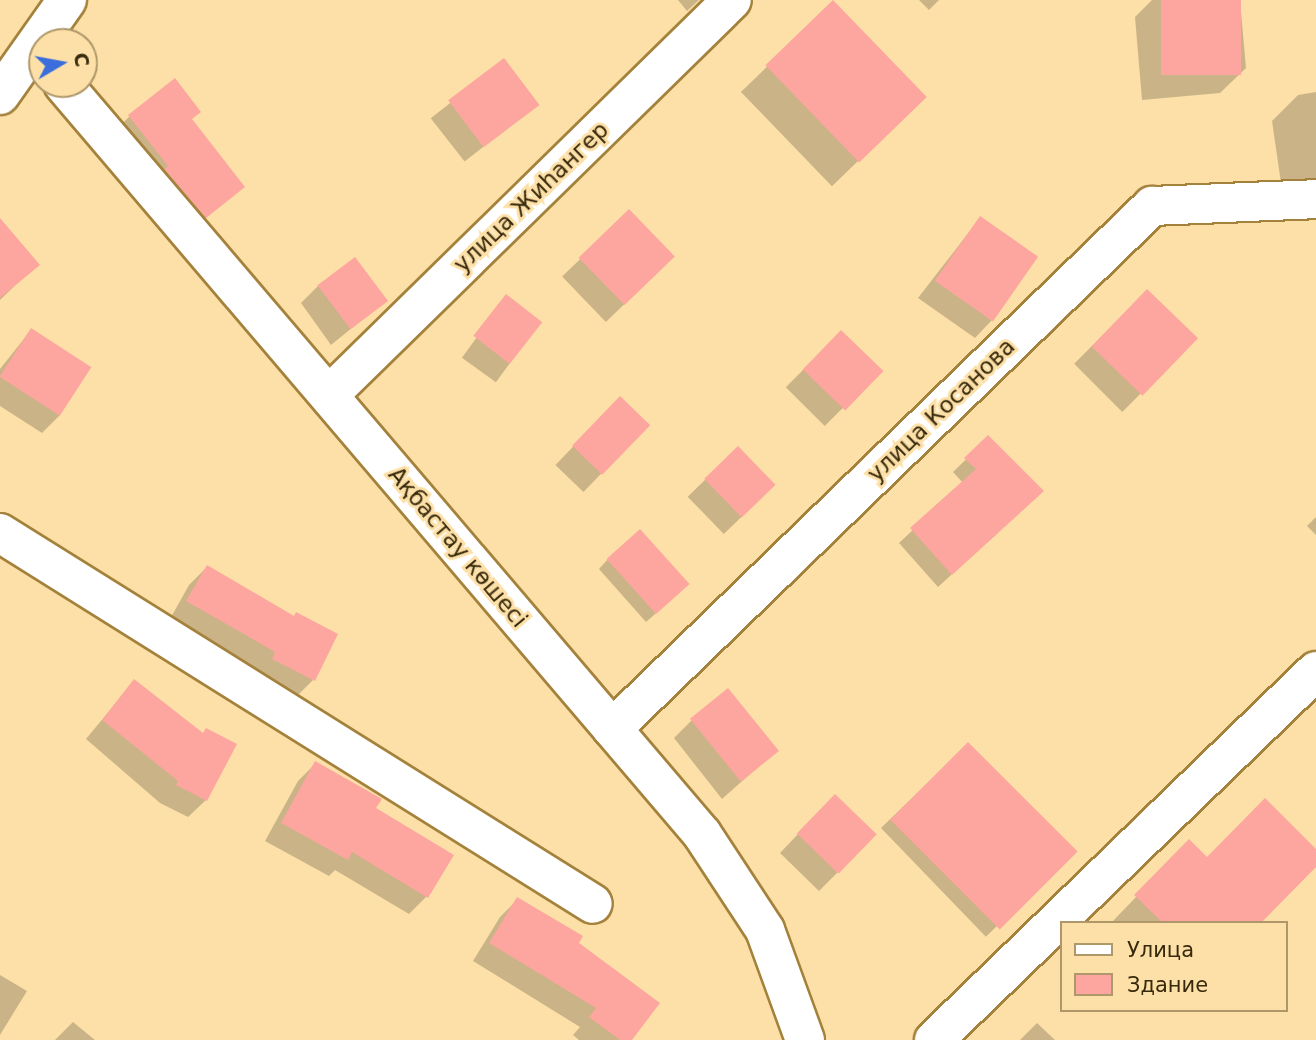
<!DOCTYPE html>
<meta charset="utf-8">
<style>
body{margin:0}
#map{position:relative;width:1316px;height:1040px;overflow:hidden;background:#fde0a8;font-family:"DejaVu Sans",sans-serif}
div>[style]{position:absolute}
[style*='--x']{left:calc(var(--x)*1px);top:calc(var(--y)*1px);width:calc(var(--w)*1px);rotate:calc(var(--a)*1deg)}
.shadow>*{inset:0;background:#0003;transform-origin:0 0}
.building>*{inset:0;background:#fda59f;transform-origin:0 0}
.roads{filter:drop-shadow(2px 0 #a4823c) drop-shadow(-2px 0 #a4823c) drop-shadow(0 2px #a4823c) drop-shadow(0 -2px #a4823c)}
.minor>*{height:38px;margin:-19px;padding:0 19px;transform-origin:19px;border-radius:19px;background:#fff}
span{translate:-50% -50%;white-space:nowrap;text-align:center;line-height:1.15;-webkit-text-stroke:6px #fde0a8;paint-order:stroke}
.street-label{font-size:23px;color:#37290b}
.legend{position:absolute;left:1060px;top:921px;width:228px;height:91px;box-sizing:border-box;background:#fde0a8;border:2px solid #ae9769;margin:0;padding:9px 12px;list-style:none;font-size:21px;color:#37290b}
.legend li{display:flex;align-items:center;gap:14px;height:35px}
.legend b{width:35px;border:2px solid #ae9769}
.north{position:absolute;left:28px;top:28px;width:70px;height:70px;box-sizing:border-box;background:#fde0a8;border:2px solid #ae9769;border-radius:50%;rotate:80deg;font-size:19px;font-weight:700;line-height:28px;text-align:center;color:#37290b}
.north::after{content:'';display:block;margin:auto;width:24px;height:32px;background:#3b6ddd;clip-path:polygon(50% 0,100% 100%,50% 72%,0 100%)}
</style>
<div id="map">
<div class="shadow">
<i style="clip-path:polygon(678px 0,699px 0,687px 11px)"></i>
<i style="clip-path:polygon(919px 0,939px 0,929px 10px)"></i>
<i style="clip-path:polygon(1152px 0,1240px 0,1246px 68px,1220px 93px,1142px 100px,1135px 17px)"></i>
<i style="left:833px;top:3px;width:131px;height:128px;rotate:46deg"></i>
<i style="left:504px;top:61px;width:55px;height:93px;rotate:52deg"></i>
<i style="clip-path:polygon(1316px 92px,1316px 185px,1282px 190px,1272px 121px,1298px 95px)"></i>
<i style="clip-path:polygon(130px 116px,190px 121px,242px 187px,187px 234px,112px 133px)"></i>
<i style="left:629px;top:212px;width:63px;height:93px;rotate:46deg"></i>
<i style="clip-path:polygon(980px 218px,992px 320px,975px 338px,918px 298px)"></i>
<i style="clip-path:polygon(0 220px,37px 264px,0 300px)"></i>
<i style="clip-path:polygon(318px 286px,385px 301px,331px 345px,301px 303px)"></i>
<i style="left:1147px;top:291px;width:68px;height:103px;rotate:45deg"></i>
<i style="left:506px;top:297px;width:42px;height:75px;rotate:36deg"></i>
<i style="clip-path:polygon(31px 330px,60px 415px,42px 433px,0 406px,0 369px)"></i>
<i style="left:841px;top:332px;width:55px;height:78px;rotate:45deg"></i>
<i style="left:620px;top:398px;width:39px;height:93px;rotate:44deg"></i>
<i style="clip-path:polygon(988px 438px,1029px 504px,938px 587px,899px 543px,963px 483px,953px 472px)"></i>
<i style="left:738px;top:448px;width:52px;height:70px;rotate:46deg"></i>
<i style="clip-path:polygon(1316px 517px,1316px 535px,1307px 526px)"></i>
<i style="clip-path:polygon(607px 560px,679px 593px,646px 622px,599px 569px)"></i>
<i style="clip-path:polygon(207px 567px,313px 680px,296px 697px,255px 677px,259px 670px,170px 619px,189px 585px)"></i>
<i style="clip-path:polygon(134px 681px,206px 800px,188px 817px,160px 803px,86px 739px)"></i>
<i style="clip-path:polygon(692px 720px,776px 751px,722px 799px,674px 738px)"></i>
<i style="left:968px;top:744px;width:151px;height:121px;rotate:46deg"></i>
<i style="clip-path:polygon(316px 763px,374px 809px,427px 896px,409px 914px,335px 870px,329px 876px,265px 841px,298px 781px)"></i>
<i style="clip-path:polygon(817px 814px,837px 873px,819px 891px,780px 853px)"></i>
<i style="clip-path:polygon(1189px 842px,1206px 859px,1316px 851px,1316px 864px,1259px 923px,1111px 923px)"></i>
<i style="clip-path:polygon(518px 899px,577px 943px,630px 1040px,579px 1040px,573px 1035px,580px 1027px,473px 961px,500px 917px)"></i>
<i style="clip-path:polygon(0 975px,27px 991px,0 1035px)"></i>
<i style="clip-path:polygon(73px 1022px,95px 1040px,55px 1040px)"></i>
<i style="clip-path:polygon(1037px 1023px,1055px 1040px,1020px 1040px)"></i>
</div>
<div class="building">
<i style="left:833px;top:0;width:135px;height:94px;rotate:46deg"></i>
<i style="left:1161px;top:0;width:80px;height:75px"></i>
<i style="left:504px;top:58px;width:59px;height:70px;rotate:53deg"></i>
<i style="clip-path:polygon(175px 78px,201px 112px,192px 119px,245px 187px,206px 218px,164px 169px,168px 166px,128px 115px)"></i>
<i style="left:629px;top:209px;width:66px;height:70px;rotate:46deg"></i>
<i style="left:980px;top:216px;width:71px;height:79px;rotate:35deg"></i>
<i style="clip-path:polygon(0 218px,40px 265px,0 298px)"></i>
<i style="left:355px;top:257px;width:55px;height:47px;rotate:53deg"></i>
<i style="left:1147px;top:289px;width:71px;height:80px;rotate:44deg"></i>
<i style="left:506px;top:294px;width:46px;height:53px;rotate:38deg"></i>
<i style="left:31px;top:328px;width:72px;height:58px;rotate:33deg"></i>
<i style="left:841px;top:330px;width:59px;height:55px;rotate:44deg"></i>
<i style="left:620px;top:396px;width:42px;height:69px;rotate:44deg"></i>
<i style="clip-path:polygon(988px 435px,1044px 491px,952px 575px,910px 528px,976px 469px,964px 458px)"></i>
<i style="left:738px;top:446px;width:54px;height:47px;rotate:46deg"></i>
<i style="left:640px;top:529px;width:74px;height:45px;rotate:48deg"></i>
<i style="clip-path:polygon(207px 565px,294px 616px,296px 612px,338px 634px,315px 681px,272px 659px,275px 652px,186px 601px)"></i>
<i style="clip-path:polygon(134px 679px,203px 733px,206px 728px,237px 744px,207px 801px,176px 785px,178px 781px,102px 720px)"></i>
<i style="left:728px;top:688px;width:81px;height:49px;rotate:51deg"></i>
<i style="left:968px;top:742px;width:155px;height:110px;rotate:45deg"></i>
<i style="clip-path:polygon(315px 761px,382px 799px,376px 808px,454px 855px,428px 898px,352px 852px,348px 860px,281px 823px)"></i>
<i style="left:835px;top:794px;width:58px;height:55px;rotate:44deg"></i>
<i style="clip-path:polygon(1265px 798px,1316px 849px,1316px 867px,1261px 923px,1163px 923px,1134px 895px,1189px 839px,1207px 857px)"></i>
<i style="clip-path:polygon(517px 897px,583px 936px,579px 943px,660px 1003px,632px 1040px,620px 1040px,589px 1017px,596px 1008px,489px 943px)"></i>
</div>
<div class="roads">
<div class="minor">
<i style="--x:63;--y:84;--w:985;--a:49.57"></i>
<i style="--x:702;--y:834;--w:115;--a:56.7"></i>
<i style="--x:765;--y:930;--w:117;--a:70"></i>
<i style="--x:0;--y:95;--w:116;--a:-54.8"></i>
<i style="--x:329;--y:395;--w:564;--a:-44.43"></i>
<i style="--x:0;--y:533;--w:699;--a:32.03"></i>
<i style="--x:612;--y:729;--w:752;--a:-44.08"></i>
<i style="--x:1152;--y:206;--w:164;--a:-2.4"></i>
<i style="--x:934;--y:1040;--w:531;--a:-44.01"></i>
</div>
</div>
<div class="street-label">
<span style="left:531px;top:197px;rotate:-44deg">улица Жиhангер</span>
<span style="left:941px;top:410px;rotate:-44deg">улица Косанова</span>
<span style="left:458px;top:547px;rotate:50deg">Ақбастау көшесі</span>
</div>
<ul class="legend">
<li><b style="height:9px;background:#fff"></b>Улица</li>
<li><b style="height:19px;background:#fda59f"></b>Здание</li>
</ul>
<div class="north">С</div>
</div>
